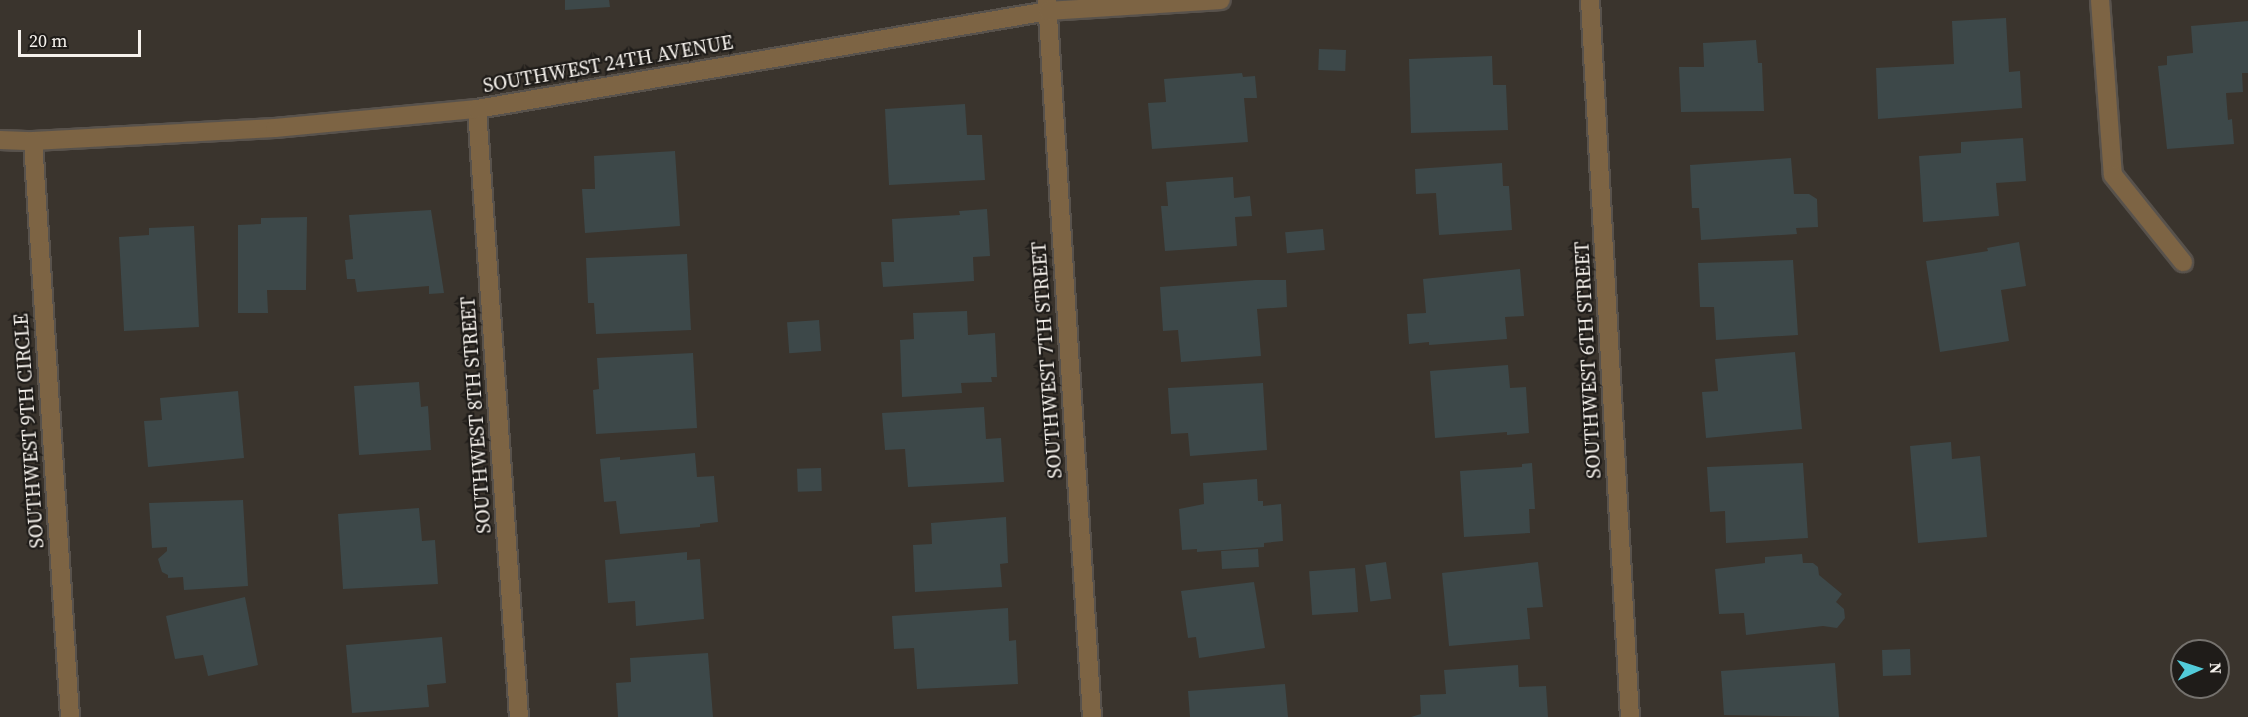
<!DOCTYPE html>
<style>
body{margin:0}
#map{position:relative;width:2248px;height:717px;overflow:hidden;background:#3a342d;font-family:"Source Serif 4",serif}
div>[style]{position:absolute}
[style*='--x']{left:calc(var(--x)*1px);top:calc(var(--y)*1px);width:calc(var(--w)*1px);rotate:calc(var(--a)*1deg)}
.building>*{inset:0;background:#3d4849;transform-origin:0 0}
.roads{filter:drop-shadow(2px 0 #58524c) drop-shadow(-2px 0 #58524c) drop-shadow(0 2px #58524c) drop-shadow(0 -2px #58524c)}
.street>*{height:18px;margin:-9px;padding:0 9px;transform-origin:9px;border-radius:9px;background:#7d6444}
span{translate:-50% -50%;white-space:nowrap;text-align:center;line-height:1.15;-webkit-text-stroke:4.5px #1f1c19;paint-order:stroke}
.street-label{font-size:20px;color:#f6f2ed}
.north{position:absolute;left:2170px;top:639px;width:60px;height:60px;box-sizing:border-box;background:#1f1c19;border:2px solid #75726e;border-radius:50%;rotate:87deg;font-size:16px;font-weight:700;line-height:24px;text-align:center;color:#f6f2ed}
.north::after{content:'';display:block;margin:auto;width:21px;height:27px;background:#52cbd9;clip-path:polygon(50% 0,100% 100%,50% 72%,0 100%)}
.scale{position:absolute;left:18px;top:30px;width:123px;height:27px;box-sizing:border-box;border:3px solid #f6f2ed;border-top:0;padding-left:8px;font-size:18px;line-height:21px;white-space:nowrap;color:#f6f2ed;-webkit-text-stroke:4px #1f1c19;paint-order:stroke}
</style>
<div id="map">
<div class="building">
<i style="clip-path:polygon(565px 0,609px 0,610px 7px,565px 10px)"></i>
<i style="clip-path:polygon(2006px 18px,2009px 72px,2020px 71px,2022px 108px,1878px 119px,1876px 68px,1954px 64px,1952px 21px)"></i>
<i style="clip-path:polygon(2248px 21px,2248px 73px,2242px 73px,2243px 92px,2226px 93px,2228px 120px,2232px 119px,2234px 144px,2167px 149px,2158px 66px,2167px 65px,2167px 56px,2193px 53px,2191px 26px)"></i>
<i style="clip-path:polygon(1756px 40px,1758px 63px,1762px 63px,1764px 111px,1681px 112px,1679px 67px,1704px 67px,1703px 43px)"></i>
<i style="left:1319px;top:49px;width:27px;height:21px;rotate:2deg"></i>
<i style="clip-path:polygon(1492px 56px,1493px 85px,1506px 85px,1508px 130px,1411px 133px,1409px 59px)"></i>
<i style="clip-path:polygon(1242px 73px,1243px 77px,1255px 76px,1257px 98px,1244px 98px,1248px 142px,1152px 149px,1148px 103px,1166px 102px,1164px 79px)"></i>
<i style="clip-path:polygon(965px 104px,967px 135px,982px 135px,985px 180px,889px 185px,885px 109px)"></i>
<i style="clip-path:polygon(2023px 138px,2026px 181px,1996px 183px,1999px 216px,1923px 222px,1919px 156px,1961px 153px,1961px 142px)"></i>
<i style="clip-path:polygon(675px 151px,680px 226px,585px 233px,582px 189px,595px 189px,594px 156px)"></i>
<i style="clip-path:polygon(1791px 158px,1794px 194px,1809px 194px,1817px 199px,1818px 227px,1796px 228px,1797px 234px,1701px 240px,1699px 208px,1692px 208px,1690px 165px)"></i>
<i style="clip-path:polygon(1502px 163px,1503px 186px,1509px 186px,1512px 230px,1439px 235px,1436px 193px,1416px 194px,1415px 169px)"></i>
<i style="clip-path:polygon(1233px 177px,1234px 198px,1250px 196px,1252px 216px,1235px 217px,1237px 246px,1165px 251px,1161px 206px,1168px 206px,1166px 182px)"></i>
<i style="clip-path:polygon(987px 209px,990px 256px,973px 257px,974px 281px,883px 287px,881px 262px,894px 262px,892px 219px,960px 215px,959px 211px)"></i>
<i style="clip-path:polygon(431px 210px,444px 293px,429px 294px,429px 286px,357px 292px,355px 279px,347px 279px,345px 260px,353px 259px,349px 215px)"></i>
<i style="clip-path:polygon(307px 217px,306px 290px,267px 290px,268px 313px,238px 313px,238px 225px,261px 224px,261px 218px)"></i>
<i style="clip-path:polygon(194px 226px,199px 327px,124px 331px,119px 237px,149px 235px,149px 228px)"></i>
<i style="left:1323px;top:229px;width:21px;height:38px;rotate:85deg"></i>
<i style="clip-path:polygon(2019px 242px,2026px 286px,2001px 290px,2009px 341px,1940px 352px,1926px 261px,1988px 251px,1987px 248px)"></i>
<i style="clip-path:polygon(687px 254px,691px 330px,596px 334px,594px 303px,588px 303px,586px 258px)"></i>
<i style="clip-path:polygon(1793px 260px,1798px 335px,1716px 340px,1714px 307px,1700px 307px,1698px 263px)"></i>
<i style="clip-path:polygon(1520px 269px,1524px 316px,1505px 317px,1507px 339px,1429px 345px,1429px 342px,1409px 344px,1407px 314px,1426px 313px,1423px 279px)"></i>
<i style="clip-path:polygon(1255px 280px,1286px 280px,1287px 307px,1257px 309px,1261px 356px,1181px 362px,1178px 330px,1163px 331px,1160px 287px)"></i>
<i style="clip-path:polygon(967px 311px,968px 335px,995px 333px,997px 377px,991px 377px,992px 382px,961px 383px,962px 393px,902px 397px,900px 340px,914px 339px,913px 313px)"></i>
<i style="left:819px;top:320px;width:31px;height:32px;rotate:86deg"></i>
<i style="clip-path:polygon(1795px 352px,1802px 429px,1706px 438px,1702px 392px,1718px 391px,1715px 359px)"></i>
<i style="clip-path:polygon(693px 353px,697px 428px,596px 434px,593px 390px,599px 389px,597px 358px)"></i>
<i style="clip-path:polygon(1508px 365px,1510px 388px,1526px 387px,1529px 433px,1507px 435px,1507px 432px,1435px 438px,1430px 371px)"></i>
<i style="clip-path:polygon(419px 382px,421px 407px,428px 406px,431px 450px,359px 455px,354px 386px)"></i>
<i style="clip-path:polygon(1263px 383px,1267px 450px,1190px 456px,1188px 433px,1171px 434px,1168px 388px)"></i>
<i style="clip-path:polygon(238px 391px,244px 458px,148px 467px,144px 421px,162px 420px,160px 398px)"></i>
<i style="clip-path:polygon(984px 407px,986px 439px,1001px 438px,1004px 482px,908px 487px,905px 449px,885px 450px,882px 413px)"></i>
<i style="clip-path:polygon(1951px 442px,1952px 459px,1980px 456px,1987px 537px,1918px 543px,1910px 446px)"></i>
<i style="clip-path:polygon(695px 453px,697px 477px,714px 476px,718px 522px,700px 524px,700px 527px,620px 534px,616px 501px,604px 502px,600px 459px,620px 457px,620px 460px)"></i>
<i style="clip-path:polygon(1532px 463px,1535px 509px,1529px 509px,1530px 533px,1464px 537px,1460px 471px,1522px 467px,1522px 464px)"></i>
<i style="clip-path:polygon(1803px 463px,1808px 538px,1726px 543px,1725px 511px,1710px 512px,1707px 467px)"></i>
<i style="left:821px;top:468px;width:23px;height:24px;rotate:88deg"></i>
<i style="clip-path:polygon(1257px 479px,1258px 501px,1263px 501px,1263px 506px,1281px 504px,1283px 541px,1264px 543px,1264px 547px,1197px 552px,1197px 549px,1182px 550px,1179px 509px,1204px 504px,1203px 483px)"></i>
<i style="clip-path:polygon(243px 500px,248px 586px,184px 590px,183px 577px,168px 578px,168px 575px,162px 572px,158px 559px,167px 551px,167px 547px,152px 548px,149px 503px)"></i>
<i style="clip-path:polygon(419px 508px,422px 541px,435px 540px,438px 584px,343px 589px,338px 514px)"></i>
<i style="clip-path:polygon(1006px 517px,1008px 563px,1000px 564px,1002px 587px,915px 592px,913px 545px,932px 544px,931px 523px)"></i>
<i style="left:1258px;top:549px;width:18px;height:37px;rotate:87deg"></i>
<i style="clip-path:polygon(687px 552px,687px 560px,700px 559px,704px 619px,636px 626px,635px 601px,608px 603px,605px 560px)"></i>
<i style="clip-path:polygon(1802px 554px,1803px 563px,1813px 563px,1818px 567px,1819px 575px,1842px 594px,1836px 602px,1844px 609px,1845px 618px,1837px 628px,1823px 626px,1746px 635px,1744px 613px,1719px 614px,1715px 569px,1765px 563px,1765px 557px)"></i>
<i style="left:1386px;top:562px;width:37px;height:21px;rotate:82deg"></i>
<i style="clip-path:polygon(1538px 562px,1543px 607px,1527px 608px,1530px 639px,1449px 646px,1442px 573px)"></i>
<i style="left:1355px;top:568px;width:44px;height:46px;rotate:86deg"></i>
<i style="clip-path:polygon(1254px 582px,1265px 648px,1199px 658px,1196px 637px,1188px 638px,1181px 591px)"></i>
<i style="clip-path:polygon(245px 597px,258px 665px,208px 676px,203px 655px,175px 659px,166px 616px)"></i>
<i style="clip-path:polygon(1008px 608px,1009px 641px,1016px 640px,1018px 684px,917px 689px,914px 648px,894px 649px,892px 616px)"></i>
<i style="clip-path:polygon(442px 637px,446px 683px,427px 685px,429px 707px,352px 713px,346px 645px)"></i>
<i style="left:1910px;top:649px;width:26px;height:28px;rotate:88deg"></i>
<i style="clip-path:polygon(708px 653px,713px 717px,618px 717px,616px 683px,631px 682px,630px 658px)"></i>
<i style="clip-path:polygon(1835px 663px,1839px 717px,1724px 715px,1721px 671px)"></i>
<i style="clip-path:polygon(1518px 665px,1519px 687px,1546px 686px,1548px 717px,1411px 717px,1421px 714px,1420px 695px,1446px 694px,1444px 670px)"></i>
<i style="clip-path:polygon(1285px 684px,1288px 717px,1190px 717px,1188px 691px)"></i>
</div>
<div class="roads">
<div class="street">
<i style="--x:1047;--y:0;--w:718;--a:86.41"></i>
<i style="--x:1590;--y:0;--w:718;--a:86.81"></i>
<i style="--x:2100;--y:0;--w:175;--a:85.8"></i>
<i style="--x:2113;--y:175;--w:112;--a:51.2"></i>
<i style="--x:477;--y:109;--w:609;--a:86.05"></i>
<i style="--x:0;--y:140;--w:33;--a:2"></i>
<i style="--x:33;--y:141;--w:242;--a:-3.1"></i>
<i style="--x:275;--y:128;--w:203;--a:-5.4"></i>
<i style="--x:477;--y:109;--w:579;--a:-9.74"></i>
<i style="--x:1048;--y:11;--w:173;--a:-3.6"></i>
<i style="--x:33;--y:141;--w:577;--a:86.32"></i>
</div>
</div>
<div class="street-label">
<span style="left:608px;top:64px;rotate:-10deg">SOUTHWEST 24TH AVENUE</span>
<span style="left:1047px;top:360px;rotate:-94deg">SOUTHWEST 7TH STREET</span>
<span style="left:1588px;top:360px;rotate:-93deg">SOUTHWEST 6TH STREET</span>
<span style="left:476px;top:415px;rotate:-94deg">SOUTHWEST 8TH STREET</span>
<span style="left:29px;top:431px;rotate:-94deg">SOUTHWEST 9TH CIRCLE</span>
</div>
<div class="north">N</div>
<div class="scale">20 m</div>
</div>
